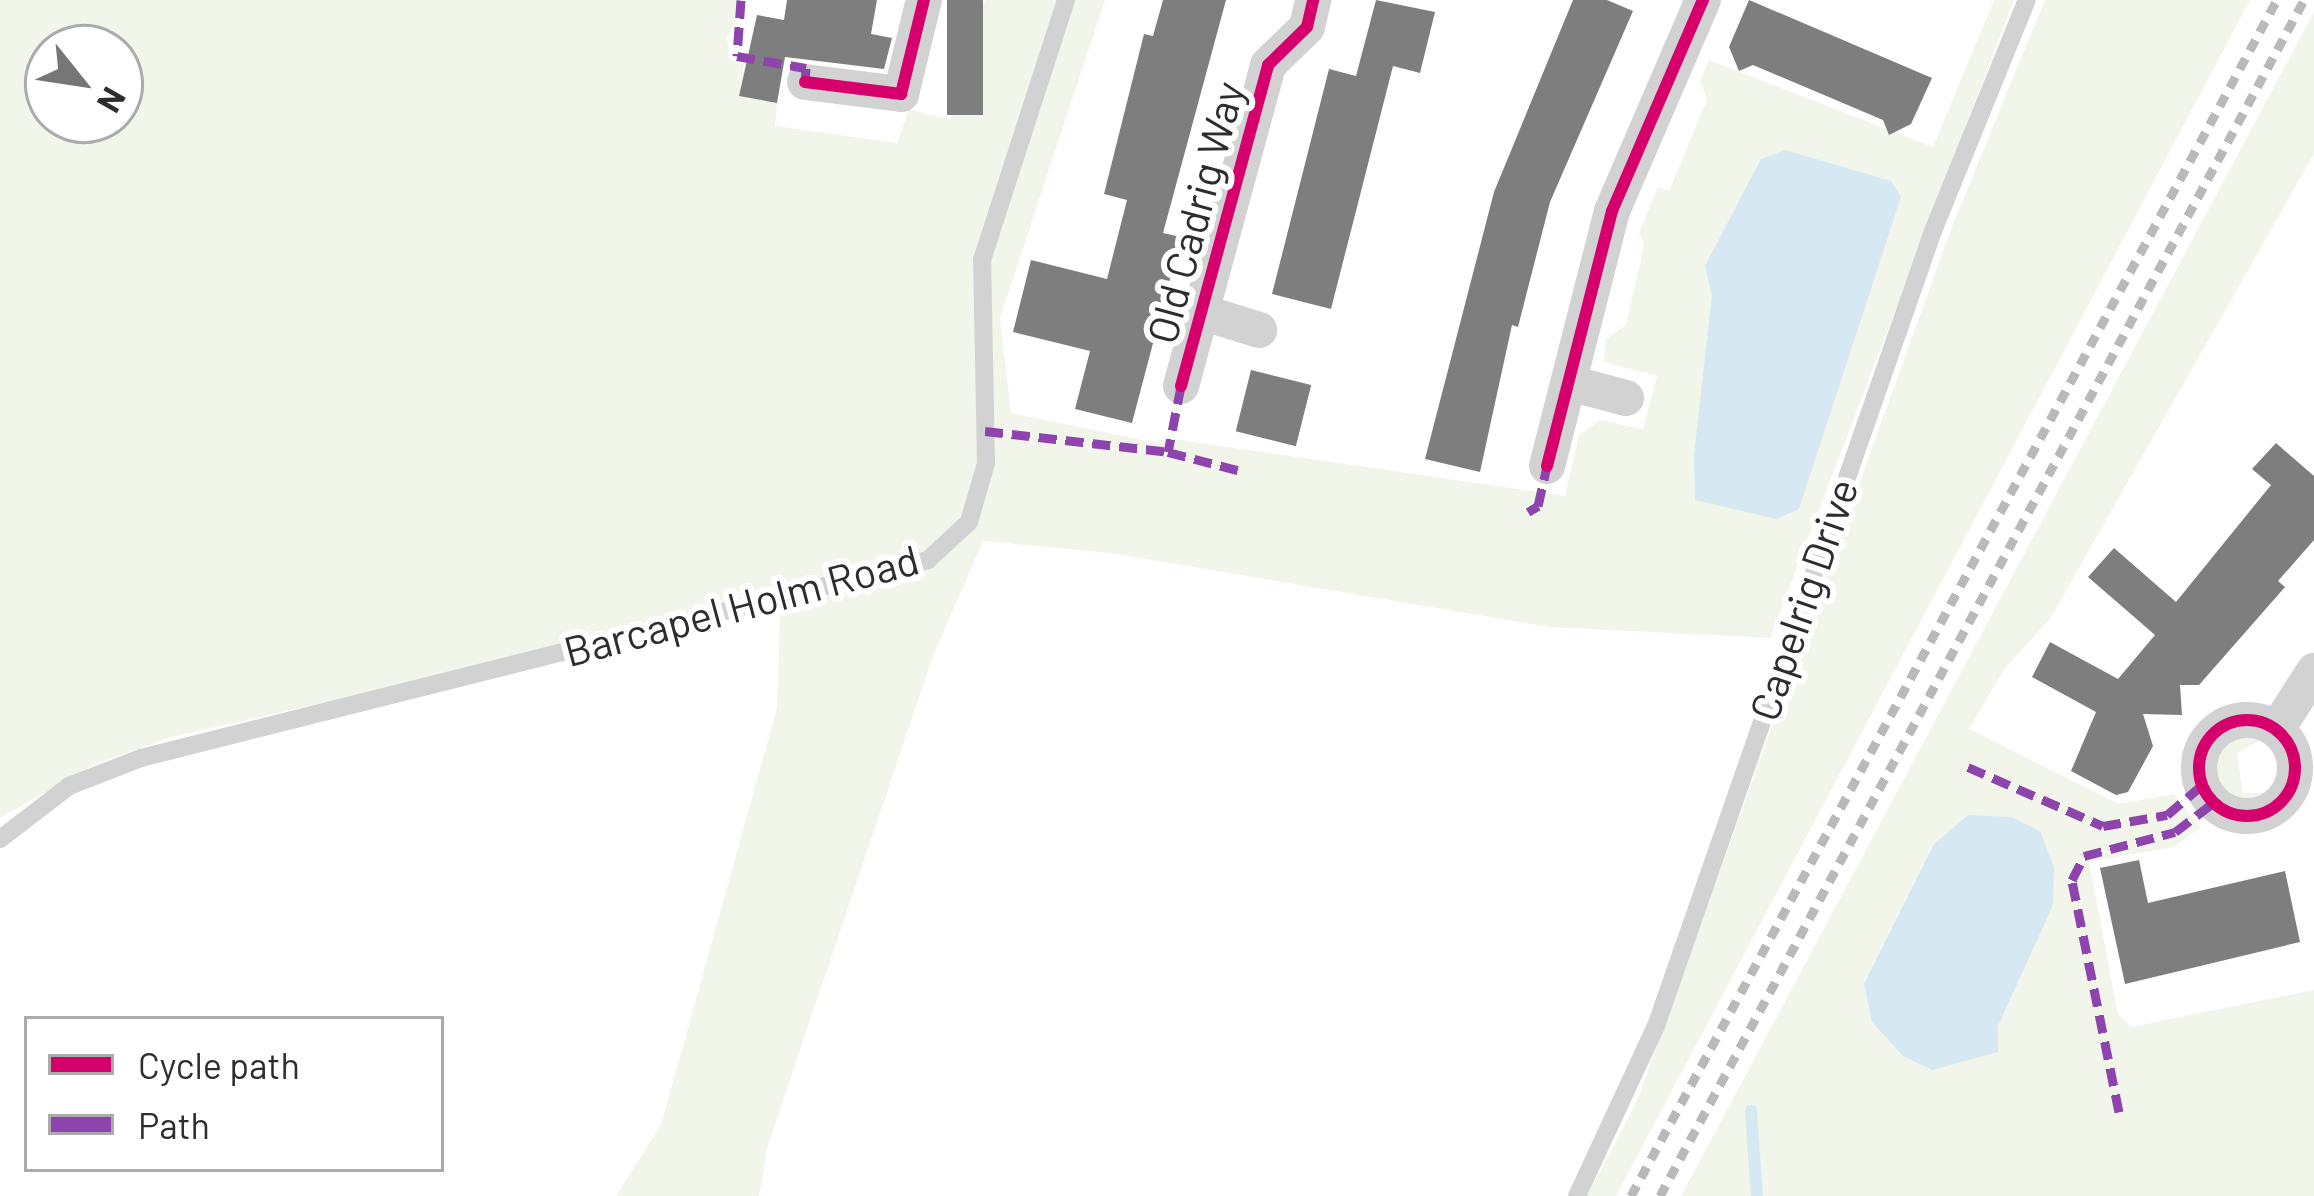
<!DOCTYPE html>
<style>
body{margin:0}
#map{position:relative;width:2314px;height:1196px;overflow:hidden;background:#fff;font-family:Barlow,sans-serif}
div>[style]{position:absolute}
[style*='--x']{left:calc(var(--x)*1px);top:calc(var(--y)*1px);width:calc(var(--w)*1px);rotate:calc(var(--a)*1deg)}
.green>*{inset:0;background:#f1f5ea}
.water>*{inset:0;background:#d6e9f2}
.stream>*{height:12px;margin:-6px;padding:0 6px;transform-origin:6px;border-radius:6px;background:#d6e9f2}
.building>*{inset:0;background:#7e7e7e;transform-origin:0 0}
.service>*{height:18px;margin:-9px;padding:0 9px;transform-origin:9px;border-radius:9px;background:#d2d2d2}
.minor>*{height:36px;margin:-18px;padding:0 18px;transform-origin:18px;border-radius:18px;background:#d2d2d2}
.minor>.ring{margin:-18px;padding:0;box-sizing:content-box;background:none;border:36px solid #d2d2d2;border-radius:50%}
.rail>*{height:9px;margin-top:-4.5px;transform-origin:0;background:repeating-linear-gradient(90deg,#b9b9b9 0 12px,transparent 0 21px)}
.quiet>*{height:9px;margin-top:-4.5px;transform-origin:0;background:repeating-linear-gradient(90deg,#8e44ad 0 18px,transparent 0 27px)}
.cycleway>*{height:12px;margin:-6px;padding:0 6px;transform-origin:6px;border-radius:6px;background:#d6006c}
.cycleway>.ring{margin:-6px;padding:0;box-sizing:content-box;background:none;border:12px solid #d6006c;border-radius:50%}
span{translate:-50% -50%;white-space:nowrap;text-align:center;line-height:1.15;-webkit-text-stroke:12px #fff;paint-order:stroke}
.street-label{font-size:42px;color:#2d2d2d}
.legend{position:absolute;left:24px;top:1016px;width:420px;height:156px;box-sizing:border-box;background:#fff;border:3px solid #ababab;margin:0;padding:15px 21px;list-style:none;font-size:36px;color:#2d2d2d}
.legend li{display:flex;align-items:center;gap:24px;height:60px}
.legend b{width:60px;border:3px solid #ababab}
.north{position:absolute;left:24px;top:24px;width:120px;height:120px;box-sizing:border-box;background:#fff;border:3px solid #ababab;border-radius:50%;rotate:120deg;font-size:33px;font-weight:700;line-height:48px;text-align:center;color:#2d2d2d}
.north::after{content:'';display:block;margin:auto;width:42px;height:54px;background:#767676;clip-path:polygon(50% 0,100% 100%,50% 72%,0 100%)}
</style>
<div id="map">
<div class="green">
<i style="clip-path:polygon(evenodd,0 0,738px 0,742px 11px,727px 37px,730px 60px,744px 64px,739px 96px,777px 103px,775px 126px,897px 143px,909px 109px,950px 120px,985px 0,1105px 0,1000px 318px,1011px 413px,1162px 444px,1166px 438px,1565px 496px,1579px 435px,1600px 420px,1643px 429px,1657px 376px,1604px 362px,1606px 339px,1626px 325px,1644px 246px,1639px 233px,1658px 187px,1669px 191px,1707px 100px,1700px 81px,1709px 60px,1933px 147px,1994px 0,2014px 0,1770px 638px,1550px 627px,1110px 553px,983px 541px,933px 656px,768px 1145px,759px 1196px,616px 1196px,661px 1125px,777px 708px,781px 585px,494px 664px,172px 737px,95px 764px,0 818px,0 0,48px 48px,120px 48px,120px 120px,48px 120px,48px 48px)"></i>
<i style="clip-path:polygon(2045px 0,2250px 0,1616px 1196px,1587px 1196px,1637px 1101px,1951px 229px)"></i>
<i style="clip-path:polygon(2314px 12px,2314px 154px,2050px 619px,2005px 668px,1969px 729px,2118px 804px,2174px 794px,2200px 828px,2174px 847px,2089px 862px,2118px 1014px,2131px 1027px,2314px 990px,2314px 1196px,1681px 1196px)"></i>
<i style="clip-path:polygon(2247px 733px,2262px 739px,2237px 753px,2243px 793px,2270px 793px,2251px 807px,2227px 799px,2210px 767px,2228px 741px)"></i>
</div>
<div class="water">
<i style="clip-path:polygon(1785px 150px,1891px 181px,1901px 197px,1799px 509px,1776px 519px,1695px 500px,1694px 455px,1712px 295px,1705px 266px,1761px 159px)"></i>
<i style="clip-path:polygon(1968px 815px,2011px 817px,2040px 831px,2054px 867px,2053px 905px,1998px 1026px,1998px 1052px,1932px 1070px,1903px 1056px,1872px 1022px,1864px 984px,1934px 844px)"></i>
</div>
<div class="stream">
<i style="--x:1751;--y:1111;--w:85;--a:86"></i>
</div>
<div class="building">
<i style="clip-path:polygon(787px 0,877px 0,871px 34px,892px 38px,884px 69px,785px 57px,777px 103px,739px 96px,757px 15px,784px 20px)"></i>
<i style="left:947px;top:0;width:36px;height:115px"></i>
<i style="clip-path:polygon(1163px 0,1226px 0,1163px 233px,1181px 237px,1132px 423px,1075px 409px,1090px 351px,1013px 332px,1031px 260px,1107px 279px,1127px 200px,1104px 194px,1144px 34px,1153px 36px)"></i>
<i style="clip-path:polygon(1376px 0,1435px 12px,1420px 73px,1393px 66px,1331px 309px,1272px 294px,1329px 69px,1356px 76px)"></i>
<i style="clip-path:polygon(1573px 0,1607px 0,1633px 11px,1550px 202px,1518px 327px,1512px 325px,1480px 472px,1425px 459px,1494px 192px)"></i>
<i style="clip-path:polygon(1749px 0,1932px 78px,1911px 124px,1889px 135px,1883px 120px,1753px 65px,1739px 71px,1729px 47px)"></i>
<i style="left:1251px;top:370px;width:62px;height:63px;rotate:14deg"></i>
<i style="clip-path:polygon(2276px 443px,2314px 476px,2314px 540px,2278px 581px,2285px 587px,2199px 685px,2180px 685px,2182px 715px,2143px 714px,2153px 746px,2128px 792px,2116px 795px,2071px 771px,2096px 712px,2032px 677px,2050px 642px,2118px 679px,2155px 635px,2088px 577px,2114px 548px,2176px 602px,2271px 485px,2252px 469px)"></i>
<i style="clip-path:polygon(2139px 860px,2148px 903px,2285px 871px,2300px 942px,2125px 984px,2100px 868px)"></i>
</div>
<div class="service">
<i style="--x:0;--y:839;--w:87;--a:-37.5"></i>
<i style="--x:69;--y:786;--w:77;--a:-21.3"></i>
<i style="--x:141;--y:758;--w:812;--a:-14.12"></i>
<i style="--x:928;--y:560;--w:56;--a:-42.8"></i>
<i style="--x:969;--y:522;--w:61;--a:-73.9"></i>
<i style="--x:986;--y:463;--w:203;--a:-91.1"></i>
<i style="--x:982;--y:260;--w:273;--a:-72.1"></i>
<i style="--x:1577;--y:1196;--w:187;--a:-65.1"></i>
<i style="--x:1656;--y:1026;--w:842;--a:-70.79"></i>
<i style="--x:1933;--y:231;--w:249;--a:-67.9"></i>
</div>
<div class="minor">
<i style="--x:805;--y:82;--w:97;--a:7.1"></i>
<i style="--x:901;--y:94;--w:97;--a:-76.3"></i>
<i style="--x:1201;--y:312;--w:61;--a:17.2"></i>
<i style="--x:1569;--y:383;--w:59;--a:14.7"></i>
<i style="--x:1181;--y:386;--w:333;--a:-74.8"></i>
<i style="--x:1268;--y:65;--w:54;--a:-44.3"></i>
<i style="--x:1307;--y:27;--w:28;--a:-77"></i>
<i style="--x:1547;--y:466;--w:263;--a:-75.7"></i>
<i style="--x:1612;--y:211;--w:230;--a:-66.7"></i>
<i class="ring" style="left:2199px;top:720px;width:60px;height:60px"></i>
<i style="--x:2277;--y:729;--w:69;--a:-57.5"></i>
</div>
<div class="rail">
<i style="--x:1631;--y:1196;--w:1359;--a:-61.63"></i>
<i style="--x:1660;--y:1196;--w:1358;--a:-61.7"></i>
</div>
<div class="quiet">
<i style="--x:741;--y:0;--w:56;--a:94.1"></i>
<i style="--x:737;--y:56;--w:70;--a:9.9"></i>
<i style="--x:806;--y:68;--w:14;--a:94"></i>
<i style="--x:1181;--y:386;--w:67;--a:101.1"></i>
<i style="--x:1168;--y:452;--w:80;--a:14.6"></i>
<i style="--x:985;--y:431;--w:184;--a:6.5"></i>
<i style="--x:1528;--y:512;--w:12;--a:-31"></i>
<i style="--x:1538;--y:506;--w:41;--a:-77.3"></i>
<i style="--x:1968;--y:767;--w:147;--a:23.6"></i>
<i style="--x:2103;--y:826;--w:65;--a:-9.8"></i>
<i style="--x:2167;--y:815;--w:45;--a:-40.5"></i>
<i style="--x:2119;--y:1112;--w:237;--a:-101.5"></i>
<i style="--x:2072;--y:880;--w:27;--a:-63"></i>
<i style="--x:2084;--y:856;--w:94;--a:-14.8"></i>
<i style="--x:2175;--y:832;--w:48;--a:-37.3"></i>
</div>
<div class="cycleway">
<i style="--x:805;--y:82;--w:97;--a:7.1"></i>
<i style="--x:901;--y:94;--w:97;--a:-76.3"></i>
<i style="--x:1181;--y:386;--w:333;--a:-74.8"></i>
<i style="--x:1268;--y:65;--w:54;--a:-44.3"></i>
<i style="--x:1307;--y:27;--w:28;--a:-77"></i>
<i style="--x:1547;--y:466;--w:263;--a:-75.7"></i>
<i style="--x:1612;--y:211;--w:230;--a:-66.7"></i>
<i class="ring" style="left:2199px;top:720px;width:84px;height:84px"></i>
</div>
<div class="street-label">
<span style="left:1194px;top:212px;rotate:-75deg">Old Cadrig Way</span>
<span style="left:1802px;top:599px;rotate:-71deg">Capelrig Drive</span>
<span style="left:741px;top:604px;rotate:-15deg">Barcapel Holm Road</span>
</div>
<ul class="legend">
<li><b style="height:15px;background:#d6006c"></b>Cycle path</li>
<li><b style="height:15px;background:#8e44ad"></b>Path</li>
</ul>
<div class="north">N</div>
</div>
